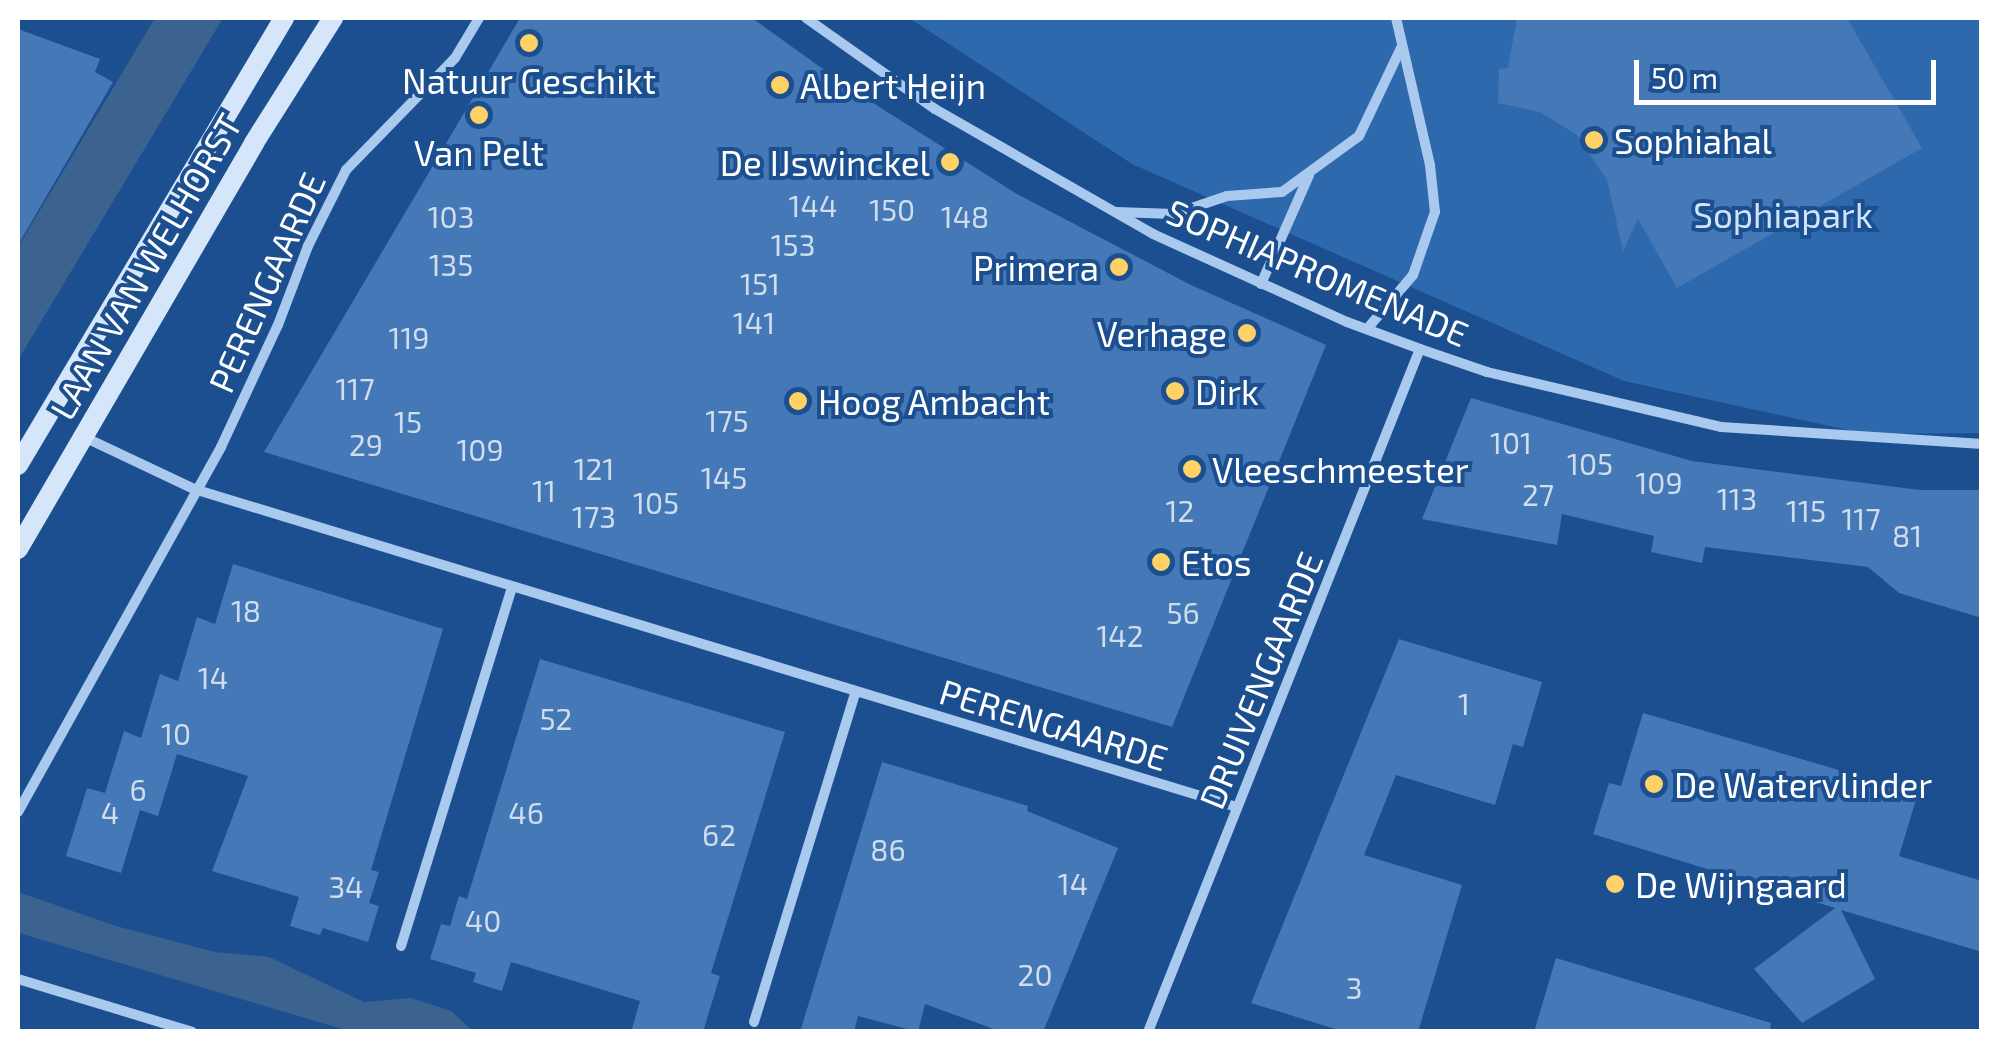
<!DOCTYPE html>
<style>
body{margin:0}
#map{position:relative;width:1999px;height:1049px;overflow:hidden;background:#1b4f8f;font-family:"Exo 2",sans-serif}
div>[style]{position:absolute}
[style*='--x']{left:calc(var(--x)*1px);top:calc(var(--y)*1px);width:calc(var(--w)*1px);rotate:calc(var(--a)*1deg)}
.green>*{inset:0;background:#2e69ad}
.water>*{inset:0;background:#3c6290}
.building>*{inset:0;background:#4478b7}
.street>*{height:10px;margin:-5px;padding:0 5px;transform-origin:5px;border-radius:5px;background:#a9c9ee}
.secondary>*{height:20px;margin:-10px;padding:0 10px;transform-origin:10px;border-radius:10px;background:#d6e6fa}
.dots>*{width:28px;height:28px;translate:-50% -50%;box-sizing:border-box;border:5px solid #1b4f8f;border-radius:50%}
span{translate:-50% -50%;white-space:nowrap;text-align:center;line-height:1.15;-webkit-text-stroke:8px #1b4f8f;paint-order:stroke}
.number-label{font-size:30px;color:#d0dded}
.number-label span{-webkit-text-stroke-width:0}
.poi-label{font-size:35px;color:#fff}
.left{translate:0 -50%;text-align:left}
.right{translate:-100% -50%;text-align:right}
.park-label{font-size:35px;color:#cfe3fa}
.street-label{font-size:35px;color:#fff}
.frame{position:absolute;inset:0;border:20px solid #fff;pointer-events:none}
.scale{position:absolute;left:1634px;top:60px;width:302px;height:45px;box-sizing:border-box;border:5px solid #fff;border-top:0;padding-left:12px;font-size:30px;line-height:35px;white-space:nowrap;color:#fff;-webkit-text-stroke:8px #1b4f8f;paint-order:stroke}
</style>
<div id="map">
<div class="green">
<i style="clip-path:polygon(909px 18px,1981px 18px,1981px 433px,1866px 434px,1624px 381px,1132px 164px)"></i>
</div>
<div class="water">
<i style="clip-path:polygon(155px 18px,223px 18px,18px 360px,18px 247px)"></i>
<i style="clip-path:polygon(18px 892px,116px 926px,215px 952px,269px 957px,364px 1002px,411px 998px,451px 1011px,473px 1031px,349px 1031px,19px 933px)"></i>
</div>
<div class="building">
<i style="clip-path:polygon(520px 18px,752px 18px,851px 89px,1017px 194px,1191px 285px,1326px 345px,1172px 727px,264px 452px)"></i>
<i style="clip-path:polygon(1517px 18px,1847px 18px,1922px 148px,1677px 288px,1638px 219px,1623px 251px,1607px 180px,1577px 135px,1540px 112px,1498px 103px,1499px 69px,1508px 68px)"></i>
<i style="clip-path:polygon(18px 29px,100px 59px,95px 72px,113px 82px,18px 245px)"></i>
<i style="clip-path:polygon(1471px 398px,1692px 461px,1920px 490px,1982px 490px,1982px 618px,1899px 593px,1868px 567px,1705px 547px,1702px 563px,1651px 552px,1654px 536px,1562px 514px,1557px 545px,1422px 519px)"></i>
<i style="clip-path:polygon(233px 564px,443px 629px,371px 870px,379px 872px,369px 903px,379px 906px,368px 942px,323px 928px,320px 935px,290px 926px,299px 897px,212px 871px,248px 776px,177px 754px,158px 816px,140px 810px,121px 873px,66px 856px,87px 788px,105px 793px,124px 731px,141px 738px,160px 674px,178px 681px,197px 617px,215px 624px)"></i>
<i style="clip-path:polygon(1399px 639px,1542px 682px,1523px 747px,1513px 744px,1495px 805px,1396px 775px,1364px 855px,1462px 885px,1418px 1032px,1345px 1032px,1251px 1003px)"></i>
<i style="clip-path:polygon(540px 659px,785px 732px,711px 973px,720px 976px,703px 1032px,631px 1032px,640px 1001px,511px 962px,502px 991px,473px 982px,476px 973px,430px 959px,441px 924px,450px 926px,459px 896px,467px 899px)"></i>
<i style="clip-path:polygon(1643px 713px,1918px 793px,1899px 856px,1982px 881px,1982px 952px,1841px 910px,1875px 979px,1802px 1023px,1754px 969px,1835px 908px,1593px 834px,1609px 783px,1621px 786px)"></i>
<i style="clip-path:polygon(882px 762px,1028px 806px,1027px 811px,1118px 848px,1043px 1032px,1002px 1032px,925px 1004px,918px 1032px,858px 1016px,854px 1032px,800px 1032px)"></i>
<i style="clip-path:polygon(1556px 958px,1771px 1023px,1770px 1032px,1534px 1032px)"></i>
</div>
<div class="street">
<i style="--x:806;--y:18;--w:158;--a:35.2"></i>
<i style="--x:935;--y:109;--w:251;--a:29.8"></i>
<i style="--x:1153;--y:234;--w:213;--a:24.4"></i>
<i style="--x:1347;--y:322;--w:78;--a:20.3"></i>
<i style="--x:1420;--y:349;--w:71;--a:18.9"></i>
<i style="--x:1487;--y:372;--w:240;--a:13.2"></i>
<i style="--x:1721;--y:427;--w:262;--a:3.7"></i>
<i style="--x:1116;--y:212;--w:58;--a:2"></i>
<i style="--x:1174;--y:214;--w:56;--a:-18.8"></i>
<i style="--x:1227;--y:196;--w:55;--a:-4.2"></i>
<i style="--x:1282;--y:192;--w:95;--a:-36"></i>
<i style="--x:1359;--y:136;--w:98;--a:-64.5"></i>
<i style="--x:1261;--y:284;--w:119;--a:-66.2"></i>
<i style="--x:1367;--y:329;--w:71;--a:-49.6"></i>
<i style="--x:1413;--y:275;--w:67;--a:-70.8"></i>
<i style="--x:1435;--y:212;--w:47;--a:-96.1"></i>
<i style="--x:1430;--y:165;--w:151;--a:-103"></i>
<i style="--x:84;--y:437;--w:122;--a:25.3"></i>
<i style="--x:194;--y:489;--w:1090;--a:16.96"></i>
<i style="--x:18;--y:812;--w:418;--a:-60.9"></i>
<i style="--x:221;--y:447;--w:135;--a:-65"></i>
<i style="--x:278;--y:325;--w:85;--a:-69.2"></i>
<i style="--x:308;--y:246;--w:85;--a:-63.4"></i>
<i style="--x:346;--y:170;--w:156;--a:-45.8"></i>
<i style="--x:455;--y:58;--w:47;--a:-59"></i>
<i style="--x:401;--y:946;--w:376;--a:-72.8"></i>
<i style="--x:18;--y:979;--w:182;--a:16.9"></i>
<i style="--x:754;--y:1022;--w:344;--a:-72.9"></i>
<i style="--x:1148;--y:1032;--w:735;--a:-68.29"></i>
</div>
<div class="secondary">
<i style="--x:18;--y:465;--w:520;--a:-59.24"></i>
<i style="--x:18;--y:549;--w:470;--a:-59.8"></i>
<i style="--x:254;--y:143;--w:148;--a:-57.7"></i>
</div>
<div class="dots">
<i style="left:529px;top:43px;background:#ffd166"></i>
<i style="left:780px;top:85px;background:#ffd166"></i>
<i style="left:479px;top:115px;background:#ffd166"></i>
<i style="left:1594px;top:140px;background:#ffd166"></i>
<i style="left:950px;top:162px;background:#ffd166"></i>
<i style="left:1119px;top:267px;background:#ffd166"></i>
<i style="left:1247px;top:333px;background:#ffd166"></i>
<i style="left:1175px;top:391px;background:#ffd166"></i>
<i style="left:798px;top:401px;background:#ffd166"></i>
<i style="left:1192px;top:469px;background:#ffd166"></i>
<i style="left:1161px;top:562px;background:#ffd166"></i>
<i style="left:1654px;top:784px;background:#ffd166"></i>
<i style="left:1615px;top:884px;background:#ffd166"></i>
</div>
<div class="number-label">
<span style="left:813px;top:205px">144</span>
<span style="left:892px;top:209px">150</span>
<span style="left:451px;top:216px">103</span>
<span style="left:965px;top:216px">148</span>
<span style="left:793px;top:244px">153</span>
<span style="left:451px;top:264px">135</span>
<span style="left:760px;top:283px">151</span>
<span style="left:754px;top:322px">141</span>
<span style="left:409px;top:337px">119</span>
<span style="left:355px;top:388px">117</span>
<span style="left:727px;top:420px">175</span>
<span style="left:408px;top:421px">15</span>
<span style="left:1511px;top:442px">101</span>
<span style="left:366px;top:444px">29</span>
<span style="left:480px;top:449px">109</span>
<span style="left:1590px;top:463px">105</span>
<span style="left:594px;top:468px">121</span>
<span style="left:724px;top:477px">145</span>
<span style="left:1659px;top:482px">109</span>
<span style="left:544px;top:490px">11</span>
<span style="left:1538px;top:494px">27</span>
<span style="left:1737px;top:498px">113</span>
<span style="left:656px;top:502px">105</span>
<span style="left:1180px;top:510px">12</span>
<span style="left:1806px;top:510px">115</span>
<span style="left:594px;top:516px">173</span>
<span style="left:1861px;top:518px">117</span>
<span style="left:1907px;top:535px">81</span>
<span style="left:246px;top:610px">18</span>
<span style="left:1183px;top:612px">56</span>
<span style="left:1120px;top:635px">142</span>
<span style="left:213px;top:677px">14</span>
<span style="left:1464px;top:703px">1</span>
<span style="left:556px;top:718px">52</span>
<span style="left:176px;top:733px">10</span>
<span style="left:138px;top:789px">6</span>
<span style="left:110px;top:812px">4</span>
<span style="left:526px;top:812px">46</span>
<span style="left:719px;top:834px">62</span>
<span style="left:888px;top:849px">86</span>
<span style="left:1073px;top:883px">14</span>
<span style="left:346px;top:886px">34</span>
<span style="left:483px;top:920px">40</span>
<span style="left:1035px;top:974px">20</span>
<span style="left:1354px;top:987px">3</span>
</div>
<div class="poi-label">
<span style="left:529px;top:80px">Natuur Geschikt</span>
<span class="left" style="left:800px;top:85px">Albert Heijn</span>
<span class="left" style="left:1614px;top:140px">Sophiahal</span>
<span style="left:479px;top:152px">Van Pelt</span>
<span class="right" style="left:930px;top:162px">De IJswinckel</span>
<span class="right" style="left:1099px;top:267px">Primera</span>
<span class="right" style="left:1227px;top:333px">Verhage</span>
<span class="left" style="left:1195px;top:391px">Dirk</span>
<span class="left" style="left:818px;top:401px">Hoog Ambacht</span>
<span class="left" style="left:1212px;top:469px">Vleeschmeester</span>
<span class="left" style="left:1181px;top:562px">Etos</span>
<span class="left" style="left:1674px;top:784px">De Watervlinder</span>
<span class="left" style="left:1635px;top:884px">De Wijngaard</span>
</div>
<div class="park-label">
<span style="left:1783px;top:214px">Sophiapark</span>
</div>
<div class="street-label">
<span style="left:145px;top:266px;rotate:-60deg">LAAN VAN WELHORST</span>
<span style="left:1318px;top:272px;rotate:23deg">SOPHIAPROMENADE</span>
<span style="left:266px;top:282px;rotate:-66deg">PERENGAARDE</span>
<span style="left:1260px;top:680px;rotate:-68deg">DRUIVENGAARDE</span>
<span style="left:1054px;top:724px;rotate:17deg">PERENGAARDE</span>
</div>
<div class="frame"></div>
<div class="scale">50 m</div>
</div>
